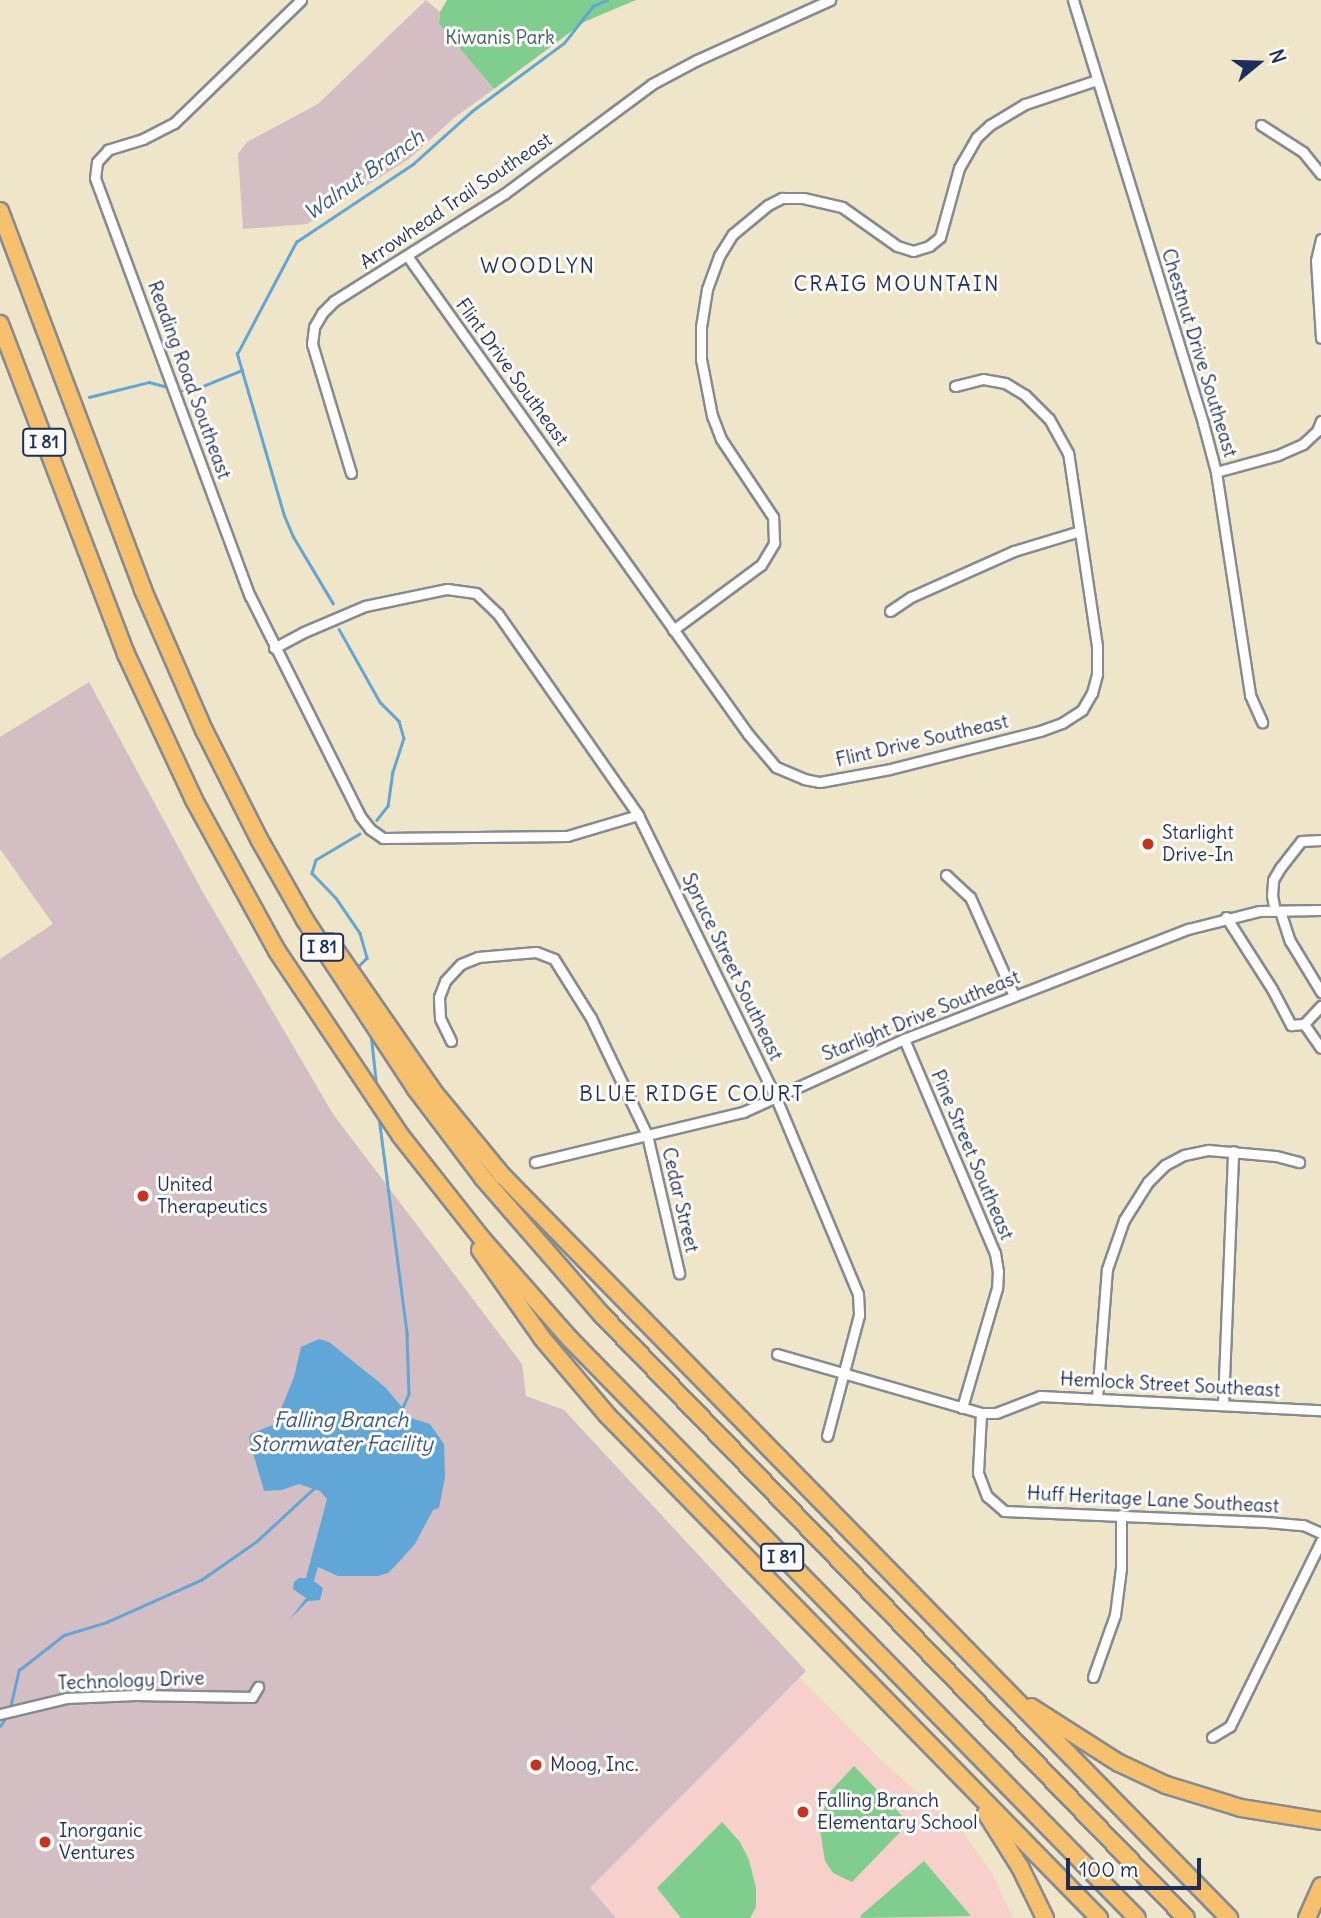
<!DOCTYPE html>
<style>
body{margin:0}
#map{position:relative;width:1321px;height:1918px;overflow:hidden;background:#efe5c8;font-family:Delius,sans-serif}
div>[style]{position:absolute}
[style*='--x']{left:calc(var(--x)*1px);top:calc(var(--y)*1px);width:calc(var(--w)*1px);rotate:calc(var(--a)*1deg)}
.built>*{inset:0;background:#f7d0cc}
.industrial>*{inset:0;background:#d2bec3}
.green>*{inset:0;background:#7fce8e}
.water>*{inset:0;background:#60a6d6}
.stream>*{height:2.5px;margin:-1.25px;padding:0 1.25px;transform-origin:1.25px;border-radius:1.25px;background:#60a6d6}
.roads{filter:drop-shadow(2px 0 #858a93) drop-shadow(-2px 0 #858a93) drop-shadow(0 2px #858a93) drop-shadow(0 -2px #858a93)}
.street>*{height:9px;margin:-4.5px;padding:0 4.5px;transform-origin:4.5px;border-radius:4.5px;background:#fff}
.highway>*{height:16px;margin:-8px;padding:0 8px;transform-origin:8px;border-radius:8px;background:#f7c06c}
.dots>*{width:19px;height:19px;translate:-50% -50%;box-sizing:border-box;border:4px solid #fdfcf7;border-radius:50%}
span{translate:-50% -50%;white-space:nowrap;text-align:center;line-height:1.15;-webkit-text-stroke:6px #fdfcf7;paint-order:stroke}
.shield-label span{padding:2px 5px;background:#fdfcf7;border:2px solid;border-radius:5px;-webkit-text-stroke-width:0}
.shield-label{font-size:18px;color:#1b2f5e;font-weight:700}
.park-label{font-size:19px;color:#395f6c}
.street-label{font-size:19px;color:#1b2f5e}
.poi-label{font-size:19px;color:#1b2f5e}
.left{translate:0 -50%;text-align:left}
.water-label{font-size:21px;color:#335988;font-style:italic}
.neighbourhood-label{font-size:21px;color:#1b2f5e;letter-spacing:2px}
.north{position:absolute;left:1223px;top:28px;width:70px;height:70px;-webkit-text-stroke:5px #fdfcf7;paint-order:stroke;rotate:71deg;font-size:19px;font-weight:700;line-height:28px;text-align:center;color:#1b2f5e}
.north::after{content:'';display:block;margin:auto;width:24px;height:32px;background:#1b2f5e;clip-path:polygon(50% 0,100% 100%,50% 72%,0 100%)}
.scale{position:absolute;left:1066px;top:1858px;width:135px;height:32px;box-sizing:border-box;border:4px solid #1b2f5e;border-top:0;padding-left:9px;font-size:21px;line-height:24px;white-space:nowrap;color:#1b2f5e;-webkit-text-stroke:5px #fdfcf7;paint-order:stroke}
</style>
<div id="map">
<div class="built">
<i style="clip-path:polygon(799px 1677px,881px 1760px,964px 1834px,992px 1873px,1013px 1918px,616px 1918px,589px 1889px)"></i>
</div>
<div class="industrial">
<i style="clip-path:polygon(426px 0,440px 12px,439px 24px,494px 89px,455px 117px,410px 158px,307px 224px,243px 229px,238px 154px,247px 142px,318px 104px)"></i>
<i style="clip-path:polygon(89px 682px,201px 889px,333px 1114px,522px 1364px,526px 1396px,564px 1410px,806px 1671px,590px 1888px,616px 1918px,0 1918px,0 959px,53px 924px,0 849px,0 737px)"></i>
</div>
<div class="green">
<i style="clip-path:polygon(447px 0,636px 0,584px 22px,494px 89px,439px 24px,440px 12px)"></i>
<i style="clip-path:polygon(854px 1766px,909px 1823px,852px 1882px,833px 1873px,825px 1861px,820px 1830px,827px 1795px)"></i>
<i style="clip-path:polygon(722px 1822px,740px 1842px,749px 1860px,756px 1888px,756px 1907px,750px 1918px,681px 1918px,657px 1888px)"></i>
<i style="clip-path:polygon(924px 1861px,971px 1916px,862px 1918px,860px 1916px)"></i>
</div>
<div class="water">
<i style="clip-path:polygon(319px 1339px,329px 1342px,385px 1387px,411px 1418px,430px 1424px,444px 1444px,445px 1477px,439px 1508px,433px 1510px,415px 1544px,398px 1563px,388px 1573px,378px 1576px,338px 1576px,318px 1567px,314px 1581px,323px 1588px,320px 1600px,308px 1601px,289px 1620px,306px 1598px,293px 1589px,294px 1582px,299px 1578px,306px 1578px,327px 1499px,320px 1491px,299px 1484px,282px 1490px,264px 1491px,249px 1439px,250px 1434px,275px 1424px,294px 1377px,301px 1347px)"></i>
</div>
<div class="stream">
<i style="--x:182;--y:391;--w:9;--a:0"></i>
<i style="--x:191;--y:391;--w:55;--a:-22.4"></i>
<i style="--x:89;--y:397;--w:62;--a:-14"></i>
<i style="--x:149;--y:382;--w:16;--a:15"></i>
<i style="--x:333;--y:604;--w:78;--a:-120.8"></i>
<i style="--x:293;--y:537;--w:23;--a:-113"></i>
<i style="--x:284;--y:516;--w:169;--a:-106.2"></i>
<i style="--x:237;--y:354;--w:127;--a:-62.2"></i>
<i style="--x:296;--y:242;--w:141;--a:-33.7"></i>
<i style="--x:413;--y:164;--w:79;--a:-41.9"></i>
<i style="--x:472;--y:111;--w:114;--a:-36.5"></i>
<i style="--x:564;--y:43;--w:47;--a:-51.9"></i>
<i style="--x:593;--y:6;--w:15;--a:-23"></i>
<i style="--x:339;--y:629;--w:84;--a:60.7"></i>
<i style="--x:380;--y:702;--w:27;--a:45"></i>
<i style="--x:399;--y:721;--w:18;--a:74"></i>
<i style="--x:404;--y:738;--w:35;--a:108"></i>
<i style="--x:393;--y:771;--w:35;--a:98"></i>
<i style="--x:388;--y:806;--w:18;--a:128"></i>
<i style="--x:360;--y:834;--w:51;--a:149.4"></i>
<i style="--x:316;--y:860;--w:14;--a:107"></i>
<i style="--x:312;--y:873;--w:35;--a:46"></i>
<i style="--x:336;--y:898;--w:42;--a:55.6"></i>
<i style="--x:360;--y:933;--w:26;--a:74"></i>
<i style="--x:367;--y:958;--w:11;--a:135"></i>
<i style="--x:359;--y:966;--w:10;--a:79"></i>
<i style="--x:371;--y:1033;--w:56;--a:83.9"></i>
<i style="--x:379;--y:1117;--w:219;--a:82.6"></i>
<i style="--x:407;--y:1334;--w:60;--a:88.1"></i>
<i style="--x:409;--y:1394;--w:17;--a:114"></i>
<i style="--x:10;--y:1708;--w:39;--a:-77"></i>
<i style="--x:19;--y:1670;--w:57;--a:-37.9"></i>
<i style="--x:64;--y:1635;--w:45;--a:-16.8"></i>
<i style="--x:107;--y:1622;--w:103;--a:-24.1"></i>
<i style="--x:201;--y:1580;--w:68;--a:-34.9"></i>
<i style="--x:257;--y:1541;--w:78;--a:-42.9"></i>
<i style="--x:0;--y:1726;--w:14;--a:-56"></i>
</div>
<div class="roads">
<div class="street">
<i style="--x:301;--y:0;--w:177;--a:135.9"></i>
<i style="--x:174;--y:123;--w:35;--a:153"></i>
<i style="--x:143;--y:139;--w:37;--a:163"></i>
<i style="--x:108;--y:150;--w:16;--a:133"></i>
<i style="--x:97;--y:162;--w:16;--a:97"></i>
<i style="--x:95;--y:178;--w:446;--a:69.7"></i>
<i style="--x:250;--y:596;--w:246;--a:63.4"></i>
<i style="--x:360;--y:816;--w:16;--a:52"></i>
<i style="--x:370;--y:829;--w:16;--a:35"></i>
<i style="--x:383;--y:838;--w:184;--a:-0.6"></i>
<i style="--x:567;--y:836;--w:74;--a:-16.5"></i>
<i style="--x:1073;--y:0;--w:443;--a:72.9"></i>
<i style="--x:1203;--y:423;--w:51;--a:75.1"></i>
<i style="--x:1216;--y:472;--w:226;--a:81.3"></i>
<i style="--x:1250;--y:695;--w:30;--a:66"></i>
<i style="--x:1261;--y:125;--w:50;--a:32.7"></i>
<i style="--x:1303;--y:152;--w:28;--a:51"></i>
<i style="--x:1321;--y:239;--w:22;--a:103"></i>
<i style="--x:1316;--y:260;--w:78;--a:86.3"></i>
<i style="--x:408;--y:257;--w:586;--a:54.52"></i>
<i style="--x:748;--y:734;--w:43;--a:49.7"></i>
<i style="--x:776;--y:767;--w:30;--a:23"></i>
<i style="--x:804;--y:779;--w:16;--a:11"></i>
<i style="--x:820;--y:782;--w:71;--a:-10.5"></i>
<i style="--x:890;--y:769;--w:155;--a:-14.2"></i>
<i style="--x:1040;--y:731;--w:23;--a:-20"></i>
<i style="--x:1062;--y:723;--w:24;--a:-33"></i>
<i style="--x:1082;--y:710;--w:20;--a:-60"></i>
<i style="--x:1092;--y:693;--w:20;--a:-75"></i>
<i style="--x:1097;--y:674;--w:28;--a:-90"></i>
<i style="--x:1097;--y:646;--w:195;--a:-98.5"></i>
<i style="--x:1068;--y:453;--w:39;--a:-119"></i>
<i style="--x:1049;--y:419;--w:34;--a:-135"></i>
<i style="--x:1025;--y:395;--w:23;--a:-149"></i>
<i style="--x:1005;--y:383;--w:22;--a:-170"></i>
<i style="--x:983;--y:379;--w:29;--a:166"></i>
<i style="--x:1216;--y:472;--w:64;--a:-15.3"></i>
<i style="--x:1278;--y:455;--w:27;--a:-24"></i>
<i style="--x:1303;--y:444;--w:19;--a:-43"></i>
<i style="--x:1317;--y:431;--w:11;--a:-68"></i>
<i style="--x:351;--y:473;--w:135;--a:-106.8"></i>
<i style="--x:312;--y:344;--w:17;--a:-83"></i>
<i style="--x:314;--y:327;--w:16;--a:-60"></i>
<i style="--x:322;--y:313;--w:17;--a:-45"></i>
<i style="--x:334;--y:301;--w:201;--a:-32.2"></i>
<i style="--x:504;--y:194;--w:184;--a:-36.6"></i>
<i style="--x:652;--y:84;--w:51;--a:-28.1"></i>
<i style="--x:697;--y:60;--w:146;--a:-24.3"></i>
<i style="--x:890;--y:611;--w:25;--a:-34"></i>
<i style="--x:911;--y:597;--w:113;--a:-24.1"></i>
<i style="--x:1014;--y:551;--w:69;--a:-16.9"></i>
<i style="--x:673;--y:630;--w:109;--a:-36.5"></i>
<i style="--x:761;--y:565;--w:26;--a:-59"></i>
<i style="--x:774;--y:543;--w:26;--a:-92"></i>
<i style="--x:773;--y:517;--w:94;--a:-123.7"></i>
<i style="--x:721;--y:439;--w:25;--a:-111"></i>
<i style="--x:712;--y:416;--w:58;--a:-100.9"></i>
<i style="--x:701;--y:359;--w:32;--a:-90"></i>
<i style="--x:701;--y:327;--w:38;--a:-81"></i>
<i style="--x:707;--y:289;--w:35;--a:-70"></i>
<i style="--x:719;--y:256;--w:26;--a:-58"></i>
<i style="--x:733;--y:234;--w:45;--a:-39.6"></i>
<i style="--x:768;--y:205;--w:16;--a:-27"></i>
<i style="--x:782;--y:198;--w:21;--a:0"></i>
<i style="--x:803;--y:198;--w:40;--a:13"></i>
<i style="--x:842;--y:207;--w:67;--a:35.3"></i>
<i style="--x:897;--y:246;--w:17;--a:17"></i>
<i style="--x:913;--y:251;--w:17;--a:-17"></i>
<i style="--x:929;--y:246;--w:14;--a:-39"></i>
<i style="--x:940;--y:237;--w:72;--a:-74.6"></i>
<i style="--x:959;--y:168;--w:36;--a:-60"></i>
<i style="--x:977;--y:137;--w:18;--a:-43"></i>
<i style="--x:990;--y:125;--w:41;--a:-31"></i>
<i style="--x:1025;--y:104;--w:76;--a:-18.4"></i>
<i style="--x:274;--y:648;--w:34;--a:-28"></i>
<i style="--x:304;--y:632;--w:66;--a:-23.1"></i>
<i style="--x:365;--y:606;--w:84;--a:-11.7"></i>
<i style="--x:447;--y:589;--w:29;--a:8"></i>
<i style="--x:476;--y:593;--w:30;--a:44"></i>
<i style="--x:498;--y:614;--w:245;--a:55.1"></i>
<i style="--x:638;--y:815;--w:315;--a:64"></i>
<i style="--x:776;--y:1098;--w:212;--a:67.3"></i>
<i style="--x:858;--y:1294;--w:21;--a:87"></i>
<i style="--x:859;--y:1315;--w:125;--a:104.8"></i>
<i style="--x:946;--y:875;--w:33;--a:43"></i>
<i style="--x:970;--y:897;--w:108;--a:66"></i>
<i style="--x:1275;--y:911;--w:15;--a:-101"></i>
<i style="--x:1272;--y:896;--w:16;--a:-86"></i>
<i style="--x:1273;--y:880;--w:14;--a:-60"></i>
<i style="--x:1280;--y:868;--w:34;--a:-52"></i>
<i style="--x:1301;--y:841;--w:20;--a:-3"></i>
<i style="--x:1280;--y:911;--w:32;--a:72"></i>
<i style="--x:1290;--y:941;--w:60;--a:58.7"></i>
<i style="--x:1226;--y:917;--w:85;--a:57.4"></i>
<i style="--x:1272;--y:989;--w:41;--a:62.2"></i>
<i style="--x:1291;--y:1025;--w:13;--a:-4"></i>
<i style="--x:1304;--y:1024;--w:29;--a:55"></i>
<i style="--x:1304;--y:1024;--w:25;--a:-47"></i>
<i style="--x:904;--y:1039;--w:233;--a:67"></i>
<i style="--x:995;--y:1253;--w:18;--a:81"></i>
<i style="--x:998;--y:1271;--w:17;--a:93"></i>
<i style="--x:997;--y:1288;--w:125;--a:106.3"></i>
<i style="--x:451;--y:1041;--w:25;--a:-116"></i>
<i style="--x:440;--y:1018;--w:21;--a:-93"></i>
<i style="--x:439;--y:997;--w:17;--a:-69"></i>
<i style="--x:445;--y:981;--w:23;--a:-47"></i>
<i style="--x:461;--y:964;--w:18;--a:-22"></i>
<i style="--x:478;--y:957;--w:58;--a:-4.9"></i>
<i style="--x:536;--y:952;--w:19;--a:21"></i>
<i style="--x:554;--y:959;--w:70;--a:57.9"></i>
<i style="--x:591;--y:1018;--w:130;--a:64.4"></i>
<i style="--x:647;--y:1135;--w:142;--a:76.9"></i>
<i style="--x:535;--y:1162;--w:214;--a:-13.5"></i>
<i style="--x:743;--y:1112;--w:177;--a:-24.4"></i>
<i style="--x:904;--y:1039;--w:305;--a:-21.2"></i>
<i style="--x:1188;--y:929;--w:73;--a:-14.2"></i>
<i style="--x:1259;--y:911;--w:62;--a:-0.9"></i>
<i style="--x:777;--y:1354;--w:212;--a:16.1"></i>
<i style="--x:981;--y:1413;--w:15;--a:0"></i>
<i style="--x:996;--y:1413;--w:47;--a:-21.1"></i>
<i style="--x:1040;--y:1396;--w:281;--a:2.9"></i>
<i style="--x:1097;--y:1398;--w:129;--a:-85.6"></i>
<i style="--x:1107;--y:1269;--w:52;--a:-70.9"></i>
<i style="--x:1124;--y:1220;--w:45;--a:-57.7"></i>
<i style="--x:1148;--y:1182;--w:24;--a:-45"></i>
<i style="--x:1165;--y:1165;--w:21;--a:-28"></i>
<i style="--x:1184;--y:1155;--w:25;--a:-12"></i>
<i style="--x:1208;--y:1150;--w:68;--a:5"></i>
<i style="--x:1276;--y:1156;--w:24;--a:15"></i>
<i style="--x:1223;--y:1404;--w:253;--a:-87.7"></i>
<i style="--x:981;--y:1413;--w:60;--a:92.9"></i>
<i style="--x:978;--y:1473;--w:25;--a:69"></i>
<i style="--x:987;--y:1496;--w:23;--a:41"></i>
<i style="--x:1004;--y:1511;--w:262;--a:2.4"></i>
<i style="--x:1266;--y:1522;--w:37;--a:5"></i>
<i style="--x:1303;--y:1525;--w:20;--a:24"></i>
<i style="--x:1093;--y:1677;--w:66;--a:-70.5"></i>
<i style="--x:1115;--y:1615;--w:47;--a:-82.7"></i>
<i style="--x:1121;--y:1568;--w:53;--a:-90"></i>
<i style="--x:0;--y:1714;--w:68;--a:-13.6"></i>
<i style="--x:66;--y:1698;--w:69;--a:-2.5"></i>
<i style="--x:135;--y:1695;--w:117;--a:1"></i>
<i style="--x:252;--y:1697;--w:12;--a:-59"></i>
<i style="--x:1212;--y:1737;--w:21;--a:-31"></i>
<i style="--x:1230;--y:1726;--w:206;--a:-63.8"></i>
</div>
<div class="highway">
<i style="--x:0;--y:211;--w:405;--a:69.3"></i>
<i style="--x:143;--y:590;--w:153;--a:66.5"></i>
<i style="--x:204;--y:730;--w:122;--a:63.2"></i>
<i style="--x:259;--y:839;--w:93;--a:60.4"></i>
<i style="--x:305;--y:920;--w:202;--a:56.7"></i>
<i style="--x:416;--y:1089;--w:111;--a:53"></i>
<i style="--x:483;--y:1178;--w:181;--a:49"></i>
<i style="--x:602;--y:1315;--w:839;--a:45.92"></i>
<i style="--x:0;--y:324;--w:353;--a:69.1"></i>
<i style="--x:126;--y:654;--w:161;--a:65"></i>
<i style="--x:194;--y:800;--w:172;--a:61.2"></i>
<i style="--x:277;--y:951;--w:221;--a:56.2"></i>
<i style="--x:400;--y:1135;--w:134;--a:51.7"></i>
<i style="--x:483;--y:1240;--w:132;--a:48.7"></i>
<i style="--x:570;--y:1339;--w:810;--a:45.6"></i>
<i style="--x:330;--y:942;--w:181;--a:55.3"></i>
<i style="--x:433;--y:1091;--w:109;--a:50.6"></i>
<i style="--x:502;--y:1175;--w:1040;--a:45.62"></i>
<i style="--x:480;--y:1250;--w:108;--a:54.8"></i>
<i style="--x:542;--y:1338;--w:101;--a:49.8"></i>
<i style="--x:607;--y:1415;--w:704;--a:45.63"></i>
<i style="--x:1031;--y:1707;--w:104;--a:32.5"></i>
<i style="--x:1119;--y:1763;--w:52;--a:25.1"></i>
<i style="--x:1166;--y:1785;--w:78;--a:17"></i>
<i style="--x:1241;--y:1808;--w:81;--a:9.2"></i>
<i style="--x:986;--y:1813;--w:64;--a:57.8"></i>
<i style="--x:1020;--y:1867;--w:57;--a:63.9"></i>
<i style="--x:1307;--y:1918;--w:35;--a:-66"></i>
</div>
</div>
<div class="dots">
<i style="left:1148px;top:844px;background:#c8321e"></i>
<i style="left:143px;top:1196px;background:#c8321e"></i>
<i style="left:536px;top:1765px;background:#c8321e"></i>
<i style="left:803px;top:1812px;background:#c8321e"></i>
<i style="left:45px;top:1842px;background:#c8321e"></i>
</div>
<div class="shield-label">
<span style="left:44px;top:442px">I 81</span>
<span style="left:322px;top:947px">I 81</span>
<span style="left:782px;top:1557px">I 81</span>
</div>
<div class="park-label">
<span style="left:500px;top:38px">Kiwanis Park</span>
</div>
<div class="street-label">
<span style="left:456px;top:201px;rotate:-34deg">Arrowhead Trail Southeast</span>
<span style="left:1199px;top:353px;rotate:73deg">Chestnut Drive Southeast</span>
<span style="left:512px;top:372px;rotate:54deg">Flint Drive Southeast</span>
<span style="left:189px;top:380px;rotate:70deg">Reading Road Southeast</span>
<span style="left:922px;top:741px;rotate:-13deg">Flint Drive Southeast</span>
<span style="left:732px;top:967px;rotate:64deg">Spruce Street Southeast</span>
<span style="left:921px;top:1016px;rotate:-22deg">Starlight Drive Southeast</span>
<span style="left:972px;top:1155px;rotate:67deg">Pine Street Southeast</span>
<span style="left:680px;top:1200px;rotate:77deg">Cedar Street</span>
<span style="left:1170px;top:1385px;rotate:3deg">Hemlock Street Southeast</span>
<span style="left:1153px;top:1500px;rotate:3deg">Huff Heritage Lane Southeast</span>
<span style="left:131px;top:1681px;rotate:-2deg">Technology Drive</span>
</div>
<div class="poi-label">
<span class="left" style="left:1162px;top:844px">Starlight<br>Drive-In</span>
<span class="left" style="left:157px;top:1196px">United<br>Therapeutics</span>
<span class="left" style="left:550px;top:1765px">Moog, Inc.</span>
<span class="left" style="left:817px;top:1812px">Falling Branch<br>Elementary School</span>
<span class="left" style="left:59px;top:1842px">Inorganic<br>Ventures</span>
</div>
<div class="water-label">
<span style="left:364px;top:175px;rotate:-35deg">Walnut Branch</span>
<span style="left:341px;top:1432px">Falling Branch<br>Stormwater Facility</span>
</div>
<div class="neighbourhood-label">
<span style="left:538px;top:266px">WOODLYN</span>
<span style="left:897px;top:284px">CRAIG MOUNTAIN</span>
<span style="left:692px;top:1094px">BLUE RIDGE COURT</span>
</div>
<div class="north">N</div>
<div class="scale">100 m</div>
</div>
